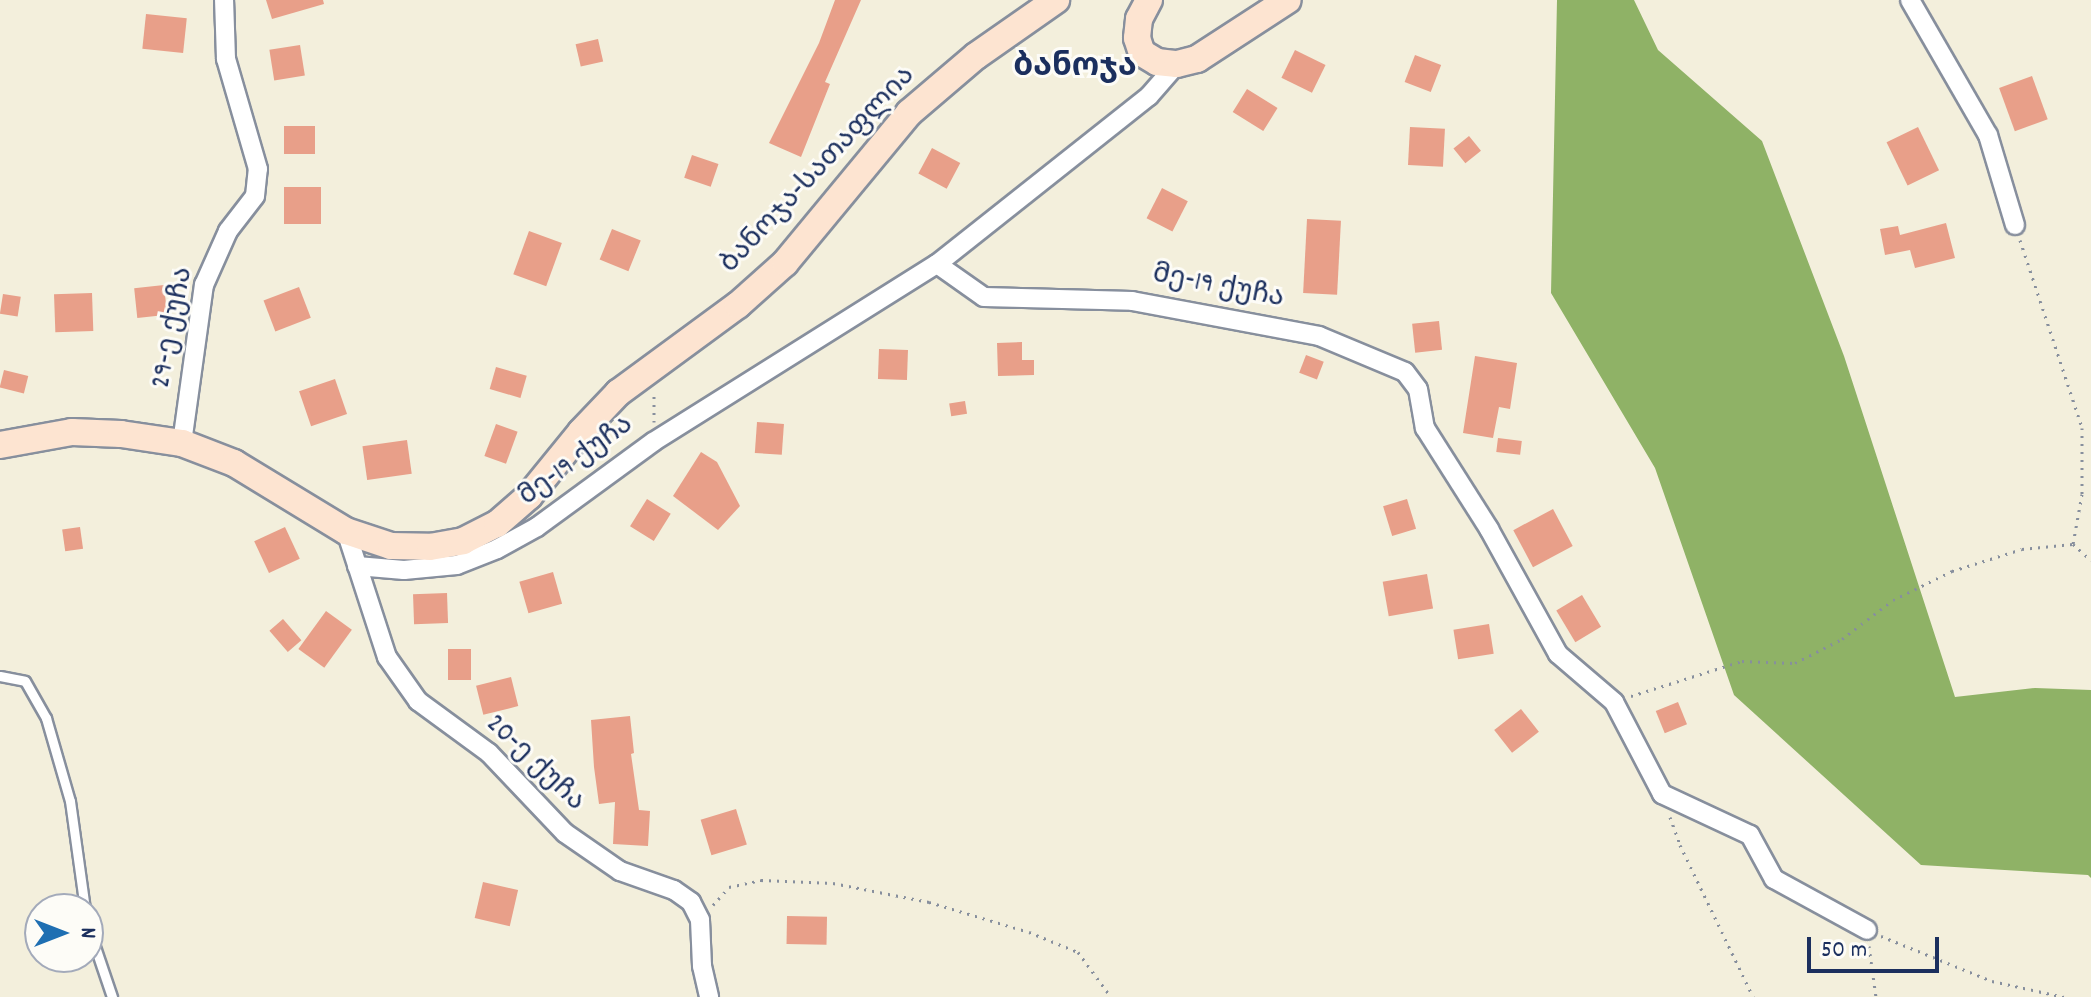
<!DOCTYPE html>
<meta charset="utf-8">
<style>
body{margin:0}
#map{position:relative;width:2091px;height:997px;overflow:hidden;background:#f3efdc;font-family:Dekko,"Noto Sans Georgian",sans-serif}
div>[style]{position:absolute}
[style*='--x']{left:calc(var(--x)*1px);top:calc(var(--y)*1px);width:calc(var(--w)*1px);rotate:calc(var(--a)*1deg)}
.forest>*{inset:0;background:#8fb266}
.building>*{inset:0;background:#e89f89;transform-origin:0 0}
.path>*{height:3px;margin-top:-1.5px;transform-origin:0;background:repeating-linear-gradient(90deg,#878f9d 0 2px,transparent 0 8px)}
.roads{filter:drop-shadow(2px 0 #878f9d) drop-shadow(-2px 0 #878f9d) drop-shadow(0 2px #878f9d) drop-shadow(0 -2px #878f9d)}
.lane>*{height:9px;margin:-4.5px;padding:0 4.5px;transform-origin:4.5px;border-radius:4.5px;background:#fff}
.street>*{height:18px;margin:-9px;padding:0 9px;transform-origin:9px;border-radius:9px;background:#fff}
.secondary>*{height:26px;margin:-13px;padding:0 13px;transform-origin:13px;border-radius:13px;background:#fde4d1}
span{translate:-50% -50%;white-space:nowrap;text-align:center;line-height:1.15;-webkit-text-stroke:6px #fdfcf7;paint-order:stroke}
.street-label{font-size:28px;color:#1b2f5e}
.quarter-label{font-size:32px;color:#1b2f5e;font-weight:700}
.north{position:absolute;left:24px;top:893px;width:80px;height:80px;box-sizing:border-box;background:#fdfcf7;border:2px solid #a3aaba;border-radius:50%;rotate:90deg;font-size:22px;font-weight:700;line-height:32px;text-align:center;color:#1b2f5e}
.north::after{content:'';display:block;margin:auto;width:28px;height:36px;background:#1f6fb2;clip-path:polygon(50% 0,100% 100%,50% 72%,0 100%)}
.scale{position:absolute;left:1807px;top:937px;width:132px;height:36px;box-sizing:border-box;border:4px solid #1b2f5e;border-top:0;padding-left:10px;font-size:24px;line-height:28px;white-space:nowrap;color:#1b2f5e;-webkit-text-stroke:6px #fdfcf7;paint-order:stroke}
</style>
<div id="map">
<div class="forest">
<i style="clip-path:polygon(1557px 0,1634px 0,1658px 50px,1762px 141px,1844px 356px,1955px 697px,2035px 688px,2091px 690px,2091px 878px,2088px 875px,1921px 865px,1734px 695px,1655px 468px,1551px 293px)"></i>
</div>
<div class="building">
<i style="clip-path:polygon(266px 0,323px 0,324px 4px,272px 19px)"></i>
<i style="clip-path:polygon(835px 0,861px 0,825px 82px,830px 84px,801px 157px,769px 143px,819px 43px)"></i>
<i style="left:146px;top:14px;width:41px;height:35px;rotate:6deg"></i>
<i style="left:598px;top:39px;width:23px;height:23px;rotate:77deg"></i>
<i style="left:300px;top:45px;width:31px;height:31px;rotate:81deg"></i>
<i style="left:1295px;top:50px;width:34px;height:31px;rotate:26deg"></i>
<i style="left:1415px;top:55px;width:28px;height:29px;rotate:21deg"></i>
<i style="left:2032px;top:76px;width:46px;height:35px;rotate:70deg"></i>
<i style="left:1247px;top:89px;width:36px;height:27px;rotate:32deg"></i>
<i style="left:284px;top:126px;width:31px;height:28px"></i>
<i style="left:1410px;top:127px;width:35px;height:38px;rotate:3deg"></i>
<i style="left:1918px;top:127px;width:48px;height:35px;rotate:64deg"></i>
<i style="left:1469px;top:136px;width:19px;height:20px;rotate:51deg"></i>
<i style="left:932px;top:148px;width:32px;height:29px;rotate:28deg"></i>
<i style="left:692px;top:155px;width:28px;height:24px;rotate:19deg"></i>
<i style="left:284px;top:187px;width:37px;height:37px"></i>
<i style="left:1162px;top:188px;width:29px;height:34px;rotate:27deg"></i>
<i style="left:1307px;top:219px;width:34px;height:74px;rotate:3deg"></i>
<i style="clip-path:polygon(1946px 223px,1955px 258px,1915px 268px,1910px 250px,1885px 255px,1880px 229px,1898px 226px,1900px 235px)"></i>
<i style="left:612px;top:229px;width:31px;height:33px;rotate:22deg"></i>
<i style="left:529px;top:231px;width:35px;height:46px;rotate:20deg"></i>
<i style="left:164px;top:285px;width:30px;height:30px;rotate:84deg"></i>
<i style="left:299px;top:287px;width:33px;height:38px;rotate:69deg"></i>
<i style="left:92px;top:293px;width:38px;height:38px;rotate:88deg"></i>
<i style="left:3px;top:294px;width:18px;height:20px;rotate:9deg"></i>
<i style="left:1439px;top:321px;width:29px;height:27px;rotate:84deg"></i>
<i style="clip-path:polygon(1022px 342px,1022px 360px,1034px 360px,1034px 375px,998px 376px,997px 343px)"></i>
<i style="left:879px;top:349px;width:29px;height:30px;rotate:2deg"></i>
<i style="left:1306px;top:355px;width:19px;height:19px;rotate:21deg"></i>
<i style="clip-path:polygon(1475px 356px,1517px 363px,1510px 409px,1499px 407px,1493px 438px,1463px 433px)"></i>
<i style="left:496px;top:367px;width:32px;height:23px;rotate:16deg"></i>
<i style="left:4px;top:370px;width:25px;height:18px;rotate:14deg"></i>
<i style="left:335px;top:379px;width:37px;height:38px;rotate:71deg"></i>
<i style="left:965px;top:401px;width:13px;height:16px;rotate:81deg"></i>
<i style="left:757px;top:422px;width:27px;height:31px;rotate:4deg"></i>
<i style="left:496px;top:424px;width:23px;height:34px;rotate:20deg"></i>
<i style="left:1498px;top:438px;width:24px;height:14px;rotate:7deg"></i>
<i style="left:407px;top:440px;width:34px;height:45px;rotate:82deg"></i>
<i style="clip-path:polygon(701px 452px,717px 462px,740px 506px,718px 530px,673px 496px)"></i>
<i style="left:647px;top:499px;width:28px;height:32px;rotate:32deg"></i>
<i style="left:1407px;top:499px;width:31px;height:25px;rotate:73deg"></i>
<i style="left:1553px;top:509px;width:42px;height:45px;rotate:62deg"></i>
<i style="left:80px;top:527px;width:22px;height:18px;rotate:82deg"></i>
<i style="left:285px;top:527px;width:35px;height:34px;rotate:65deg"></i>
<i style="left:553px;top:572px;width:33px;height:35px;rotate:74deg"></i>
<i style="left:1427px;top:574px;width:35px;height:45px;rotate:80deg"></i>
<i style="left:447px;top:593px;width:30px;height:34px;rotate:88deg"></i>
<i style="left:1582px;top:595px;width:37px;height:30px;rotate:59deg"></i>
<i style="left:326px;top:611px;width:32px;height:47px;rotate:36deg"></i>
<i style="left:283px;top:619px;width:28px;height:18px;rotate:49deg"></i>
<i style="left:1489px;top:624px;width:30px;height:36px;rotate:81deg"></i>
<i style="left:448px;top:649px;width:23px;height:31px"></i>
<i style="left:511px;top:677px;width:30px;height:36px;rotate:76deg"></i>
<i style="left:1678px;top:702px;width:24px;height:24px;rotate:68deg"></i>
<i style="left:1521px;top:709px;width:29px;height:34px;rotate:52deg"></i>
<i style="clip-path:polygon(630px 716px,634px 753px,631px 754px,639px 810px,650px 811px,648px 846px,613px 844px,615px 802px,599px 804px,594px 767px,591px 720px)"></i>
<i style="left:736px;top:809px;width:37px;height:37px;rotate:73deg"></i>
<i style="left:483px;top:882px;width:36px;height:37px;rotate:13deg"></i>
<i style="left:787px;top:916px;width:40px;height:28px;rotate:1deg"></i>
</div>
<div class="path">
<i style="--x:2020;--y:240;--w:198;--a:71.7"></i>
<i style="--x:2082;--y:428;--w:66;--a:90"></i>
<i style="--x:2082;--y:494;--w:51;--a:100.2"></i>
<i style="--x:2073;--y:544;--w:24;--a:42"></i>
<i style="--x:654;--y:422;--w:28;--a:-90"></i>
<i style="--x:1631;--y:696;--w:116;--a:-17.5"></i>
<i style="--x:1742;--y:661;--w:53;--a:2.2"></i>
<i style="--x:1795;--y:663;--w:53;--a:-27.1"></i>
<i style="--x:1842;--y:639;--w:64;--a:-37.4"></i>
<i style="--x:1893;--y:600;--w:66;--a:-26.2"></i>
<i style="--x:1952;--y:571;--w:73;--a:-17.4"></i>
<i style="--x:2022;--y:549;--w:51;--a:-5.6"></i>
<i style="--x:1670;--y:817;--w:30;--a:70"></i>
<i style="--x:1680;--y:845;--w:169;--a:64.3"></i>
<i style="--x:713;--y:905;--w:24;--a:-48"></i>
<i style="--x:729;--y:887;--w:33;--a:-12"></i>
<i style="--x:761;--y:880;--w:72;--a:2.4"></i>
<i style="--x:833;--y:883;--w:98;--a:11.2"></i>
<i style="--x:929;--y:902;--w:104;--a:16.7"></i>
<i style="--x:1029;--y:932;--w:53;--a:22.2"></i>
<i style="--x:1078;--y:952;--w:56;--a:53.7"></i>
<i style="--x:1881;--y:936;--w:120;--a:22.1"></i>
<i style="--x:1992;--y:981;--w:74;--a:12.5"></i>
<i style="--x:1869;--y:946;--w:51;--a:82.2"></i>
</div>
<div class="roads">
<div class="lane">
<i style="--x:0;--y:676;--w:25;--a:11"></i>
<i style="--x:25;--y:681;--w:43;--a:60.4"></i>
<i style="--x:46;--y:718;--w:86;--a:73.9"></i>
<i style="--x:70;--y:801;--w:109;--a:82.1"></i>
<i style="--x:88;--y:926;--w:75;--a:71.3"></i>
</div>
<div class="street">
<i style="--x:1910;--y:0;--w:156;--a:60"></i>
<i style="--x:1988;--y:135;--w:94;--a:73.3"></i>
<i style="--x:937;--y:264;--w:270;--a:-38.4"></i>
<i style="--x:1149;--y:96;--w:43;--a:-48.8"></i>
<i style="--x:182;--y:443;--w:160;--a:-82.1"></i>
<i style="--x:204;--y:285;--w:59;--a:-66"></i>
<i style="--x:228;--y:231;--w:44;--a:-52.4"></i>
<i style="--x:255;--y:196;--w:27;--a:-84"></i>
<i style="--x:258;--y:169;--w:115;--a:-106.2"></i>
<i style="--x:226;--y:59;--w:59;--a:-91.9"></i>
<i style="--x:346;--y:531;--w:133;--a:72"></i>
<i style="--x:387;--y:657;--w:54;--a:54.8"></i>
<i style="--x:418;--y:701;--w:88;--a:36.2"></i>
<i style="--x:489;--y:753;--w:110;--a:46.5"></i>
<i style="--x:565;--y:833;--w:67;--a:34.6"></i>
<i style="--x:620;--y:871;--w:57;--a:19.4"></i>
<i style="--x:674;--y:890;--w:21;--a:35"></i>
<i style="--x:691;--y:902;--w:20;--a:63"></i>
<i style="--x:700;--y:920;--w:46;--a:87.5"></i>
<i style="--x:702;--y:966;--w:32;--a:77"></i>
<i style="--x:357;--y:566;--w:47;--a:4.9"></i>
<i style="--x:404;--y:570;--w:53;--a:-5.4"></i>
<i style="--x:457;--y:565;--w:43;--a:-21.8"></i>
<i style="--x:497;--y:549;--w:46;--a:-28.8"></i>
<i style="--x:537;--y:527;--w:144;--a:-36.2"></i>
<i style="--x:653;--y:442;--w:335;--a:-32.1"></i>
<i style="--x:937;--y:264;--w:57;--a:35.1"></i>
<i style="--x:984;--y:297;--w:148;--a:1.5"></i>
<i style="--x:1132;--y:301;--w:190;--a:10.6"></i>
<i style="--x:1319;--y:336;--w:93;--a:22.7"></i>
<i style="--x:1405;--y:372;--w:21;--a:53"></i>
<i style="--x:1418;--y:389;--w:40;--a:80"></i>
<i style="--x:1425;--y:428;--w:120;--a:57.6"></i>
<i style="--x:1489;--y:529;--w:143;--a:61.1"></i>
<i style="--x:1558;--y:654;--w:74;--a:40.6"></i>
<i style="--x:1614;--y:702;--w:104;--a:62.4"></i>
<i style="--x:1662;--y:794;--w:97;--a:25"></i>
<i style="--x:1750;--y:835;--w:50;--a:61.4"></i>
<i style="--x:1774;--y:879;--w:106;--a:28.7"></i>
</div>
<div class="secondary">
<i style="--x:1149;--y:0;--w:21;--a:118"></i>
<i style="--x:1139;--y:19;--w:19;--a:96"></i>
<i style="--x:1137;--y:38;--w:16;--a:72"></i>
<i style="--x:1142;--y:53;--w:17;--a:31"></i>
<i style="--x:1157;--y:62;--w:20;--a:6"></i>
<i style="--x:1177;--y:64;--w:21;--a:-14"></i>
<i style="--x:1197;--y:59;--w:108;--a:-33"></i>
<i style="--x:0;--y:445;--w:73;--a:-10.2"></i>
<i style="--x:72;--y:432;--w:49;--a:2.3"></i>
<i style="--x:121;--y:434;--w:62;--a:8.4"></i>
<i style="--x:182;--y:443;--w:56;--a:21"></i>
<i style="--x:234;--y:463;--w:131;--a:31.3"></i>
<i style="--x:346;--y:531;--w:47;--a:18.4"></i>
<i style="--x:391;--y:546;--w:39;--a:1"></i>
<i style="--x:430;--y:547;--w:34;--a:-10"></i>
<i style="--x:463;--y:541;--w:38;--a:-27"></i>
<i style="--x:497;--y:524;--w:43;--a:-41.2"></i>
<i style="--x:529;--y:496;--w:82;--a:-50.9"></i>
<i style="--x:581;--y:432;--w:54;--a:-46.5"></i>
<i style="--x:618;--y:393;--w:149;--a:-36.3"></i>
<i style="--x:738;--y:305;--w:63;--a:-41.8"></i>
<i style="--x:785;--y:263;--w:195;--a:-50.4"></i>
<i style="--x:909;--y:113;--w:88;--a:-40.4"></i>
<i style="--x:976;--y:56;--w:98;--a:-35"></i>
</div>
</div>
<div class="street-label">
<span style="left:819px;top:171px;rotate:-47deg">ბანოჯა-სათაფლია</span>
<span style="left:1218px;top:288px;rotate:11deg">მე-19 ქუჩა</span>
<span style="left:174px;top:328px;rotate:-79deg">29-ე ქუჩა</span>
<span style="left:577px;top:462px;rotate:-36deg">მე-19 ქუჩა</span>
<span style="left:534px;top:764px;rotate:44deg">20-ე ქუჩა</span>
</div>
<div class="quarter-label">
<span style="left:1075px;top:69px">ბანოჯა</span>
</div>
<div class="north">N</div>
<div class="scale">50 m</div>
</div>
